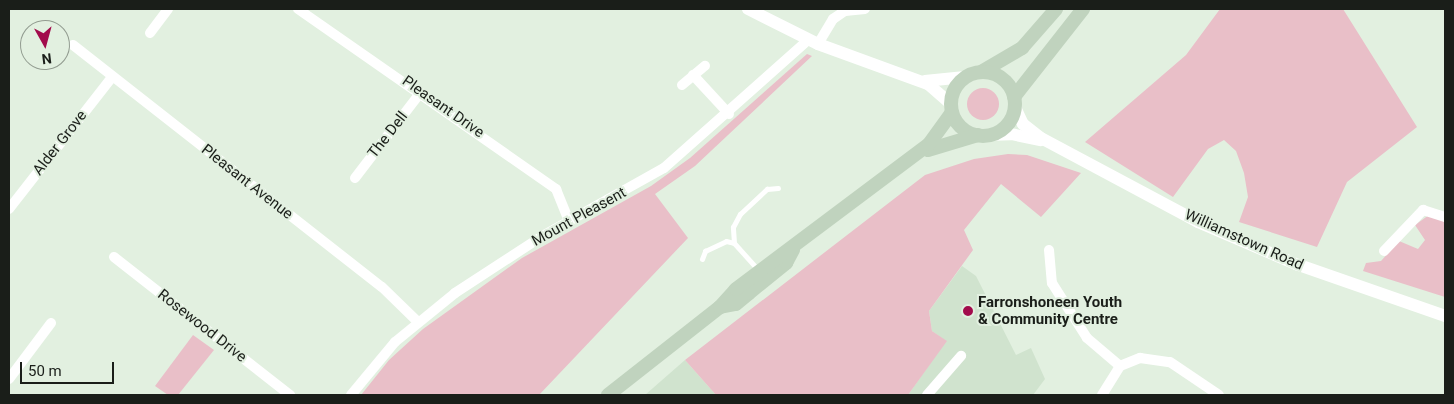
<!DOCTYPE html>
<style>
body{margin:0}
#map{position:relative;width:1454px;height:404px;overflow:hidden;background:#e2f0e0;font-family:Roboto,sans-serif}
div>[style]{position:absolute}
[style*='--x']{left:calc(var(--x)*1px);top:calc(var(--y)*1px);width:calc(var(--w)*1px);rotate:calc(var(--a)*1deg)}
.built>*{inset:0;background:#d0e3ce}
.green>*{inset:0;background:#e9bfc8}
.round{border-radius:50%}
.service>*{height:5px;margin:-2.5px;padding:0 2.5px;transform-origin:2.5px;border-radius:2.5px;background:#fff}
.minor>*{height:10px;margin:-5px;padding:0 5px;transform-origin:5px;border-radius:5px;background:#fff}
.tertiary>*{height:12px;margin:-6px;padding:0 6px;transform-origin:6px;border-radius:6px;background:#fff}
.secondary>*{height:14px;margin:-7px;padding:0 7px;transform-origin:7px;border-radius:7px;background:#c0d3be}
.secondary>.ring{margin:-7px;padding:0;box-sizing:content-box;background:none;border:14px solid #c0d3be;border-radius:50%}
.dots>*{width:14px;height:14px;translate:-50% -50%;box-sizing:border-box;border:2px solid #e2f0e0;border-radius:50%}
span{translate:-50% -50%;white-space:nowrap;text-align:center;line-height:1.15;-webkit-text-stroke:4px #e2f0e0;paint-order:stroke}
.street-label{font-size:15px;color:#1a1e19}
.poi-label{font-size:15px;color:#1a1e19;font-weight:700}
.left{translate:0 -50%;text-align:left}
.frame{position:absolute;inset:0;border:10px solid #1a1e19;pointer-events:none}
.north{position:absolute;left:20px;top:20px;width:50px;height:50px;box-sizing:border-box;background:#e2f0e0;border:1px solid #929c90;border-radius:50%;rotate:173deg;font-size:14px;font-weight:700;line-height:20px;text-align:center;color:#1a1e19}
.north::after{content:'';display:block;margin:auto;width:18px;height:22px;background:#a20c4c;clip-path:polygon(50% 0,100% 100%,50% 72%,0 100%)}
.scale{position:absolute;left:20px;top:362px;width:94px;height:22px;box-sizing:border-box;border:2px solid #1a1e19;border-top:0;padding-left:6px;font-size:15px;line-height:18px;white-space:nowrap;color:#1a1e19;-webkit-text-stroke:4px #e2f0e0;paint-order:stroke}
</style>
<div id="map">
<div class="built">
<i style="clip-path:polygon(962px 266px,976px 276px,1016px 355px,1031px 348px,1045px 379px,1033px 395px,908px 395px,946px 341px,932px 331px,929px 311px)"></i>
<i style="clip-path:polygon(685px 360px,716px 395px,645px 395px)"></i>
</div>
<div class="green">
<i style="clip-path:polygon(1220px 9px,1343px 9px,1417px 127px,1347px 182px,1317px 247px,1239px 222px,1248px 197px,1244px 173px,1236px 151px,1224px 140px,1208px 149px,1173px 197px,1085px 142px,1186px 55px)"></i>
<i style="clip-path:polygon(807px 54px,812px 56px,695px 166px,655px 194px,688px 238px,539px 395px,361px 395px,389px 360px,423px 329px,522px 258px,651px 186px,690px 158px)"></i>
<i class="round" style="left:967px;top:88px;width:32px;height:32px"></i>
<i style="clip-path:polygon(1008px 154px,1027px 155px,1081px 173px,1041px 217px,1001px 184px,964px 230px,973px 250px,929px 311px,932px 331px,947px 341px,908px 395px,716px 395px,685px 360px,925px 175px,974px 159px)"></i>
<i style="clip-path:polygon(1429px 215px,1445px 222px,1445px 297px,1363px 271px,1366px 263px,1381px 261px,1399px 241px,1418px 249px,1425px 240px,1415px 225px)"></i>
<i style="clip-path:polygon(193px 335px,214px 350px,178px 395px,168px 395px,155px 386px)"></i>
</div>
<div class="service">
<i style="--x:734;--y:243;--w:16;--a:-94"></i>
<i style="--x:733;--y:227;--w:15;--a:-62"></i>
<i style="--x:740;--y:214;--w:37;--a:-43"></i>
<i style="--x:767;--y:189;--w:11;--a:-5"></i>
<i style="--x:702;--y:259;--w:9;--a:-69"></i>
<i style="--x:705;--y:251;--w:23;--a:-25"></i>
<i style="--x:726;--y:241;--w:8;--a:14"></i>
<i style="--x:734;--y:243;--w:38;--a:48"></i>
</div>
<div class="minor">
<i style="--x:298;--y:9;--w:315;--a:34.9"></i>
<i style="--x:556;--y:189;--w:35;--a:68"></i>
<i style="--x:150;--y:33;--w:30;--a:-53"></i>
<i style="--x:818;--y:44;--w:29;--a:-59"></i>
<i style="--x:833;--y:19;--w:14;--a:-34"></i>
<i style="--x:845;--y:11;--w:20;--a:-6"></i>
<i style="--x:73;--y:45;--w:392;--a:38.1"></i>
<i style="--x:382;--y:287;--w:50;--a:44.2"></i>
<i style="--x:693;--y:75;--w:53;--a:47.3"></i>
<i style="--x:682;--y:85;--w:30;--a:-40"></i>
<i style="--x:355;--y:178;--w:108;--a:-52.5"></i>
<i style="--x:9;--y:209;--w:167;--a:-52"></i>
<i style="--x:1049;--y:250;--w:33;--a:85"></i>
<i style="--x:1052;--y:283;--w:65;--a:57.5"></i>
<i style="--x:1087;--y:338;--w:43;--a:40.3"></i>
<i style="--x:1384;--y:251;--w:57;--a:-46.4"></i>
<i style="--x:1423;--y:210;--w:23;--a:18"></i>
<i style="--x:114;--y:257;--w:224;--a:38.1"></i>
<i style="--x:9;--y:379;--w:70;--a:-53.1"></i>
<i style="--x:351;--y:395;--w:69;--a:-50.3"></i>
<i style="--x:395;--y:342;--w:77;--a:-39.2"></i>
<i style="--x:455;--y:293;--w:106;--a:-33.1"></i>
<i style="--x:544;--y:235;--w:137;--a:-29.2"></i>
<i style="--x:664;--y:168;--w:193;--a:-41.6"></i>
<i style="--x:927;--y:395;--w:52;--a:-48.9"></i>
<i style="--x:1102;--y:395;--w:34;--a:-58"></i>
<i style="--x:1120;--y:366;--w:22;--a:-22"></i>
<i style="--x:1140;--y:358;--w:30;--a:8"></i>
<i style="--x:1170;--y:362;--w:59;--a:34"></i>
</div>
<div class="tertiary">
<i style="--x:748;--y:9;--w:78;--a:26.6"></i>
<i style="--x:818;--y:44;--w:117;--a:20"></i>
<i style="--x:928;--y:84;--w:30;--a:41"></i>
<i style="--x:925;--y:81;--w:40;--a:-5.7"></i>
<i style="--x:1014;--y:105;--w:21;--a:65"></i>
<i style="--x:1023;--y:124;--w:23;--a:38"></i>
<i style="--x:1041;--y:138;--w:178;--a:28.1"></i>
<i style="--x:1198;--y:222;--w:107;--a:23.2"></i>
<i style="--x:1296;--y:264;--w:158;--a:19.2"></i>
<i style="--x:987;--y:135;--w:24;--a:-2"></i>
<i style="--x:1011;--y:134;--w:30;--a:12"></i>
</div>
<div class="secondary">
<i style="--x:981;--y:72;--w:48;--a:-30.3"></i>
<i style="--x:1022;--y:48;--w:52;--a:-48.9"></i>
<i class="ring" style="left:951px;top:72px;width:50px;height:50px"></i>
<i style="--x:1014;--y:97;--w:112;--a:-51.9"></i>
<i style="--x:928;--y:150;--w:52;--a:-16.7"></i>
<i style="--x:720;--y:307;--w:16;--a:-11"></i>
<i style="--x:736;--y:304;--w:17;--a:-40"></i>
<i style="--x:749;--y:293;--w:48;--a:-39"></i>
<i style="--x:786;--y:263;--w:15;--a:-62"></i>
<i style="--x:608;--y:395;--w:142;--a:-38.2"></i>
<i style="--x:720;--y:307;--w:24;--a:-48"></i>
<i style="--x:736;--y:289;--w:241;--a:-36.9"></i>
<i style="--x:929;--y:144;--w:39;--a:-54"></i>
</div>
<div class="dots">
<i style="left:968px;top:311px;background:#a20c4c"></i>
</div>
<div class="street-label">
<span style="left:443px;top:107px;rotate:35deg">Pleasant Drive</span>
<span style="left:388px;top:135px;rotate:-52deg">The Dell</span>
<span style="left:60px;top:143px;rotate:-52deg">Alder Grove</span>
<span style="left:247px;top:182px;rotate:38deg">Pleasant Avenue</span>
<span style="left:579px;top:217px;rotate:-29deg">Mount Pleasent</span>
<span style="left:1244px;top:240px;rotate:24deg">Williamstown Road</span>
<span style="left:202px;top:326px;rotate:38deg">Rosewood Drive</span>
</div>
<div class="poi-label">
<span class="left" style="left:978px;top:311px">Farronshoneen Youth<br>&amp; Community Centre</span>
</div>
<div class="frame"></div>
<div class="north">N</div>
<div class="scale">50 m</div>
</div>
